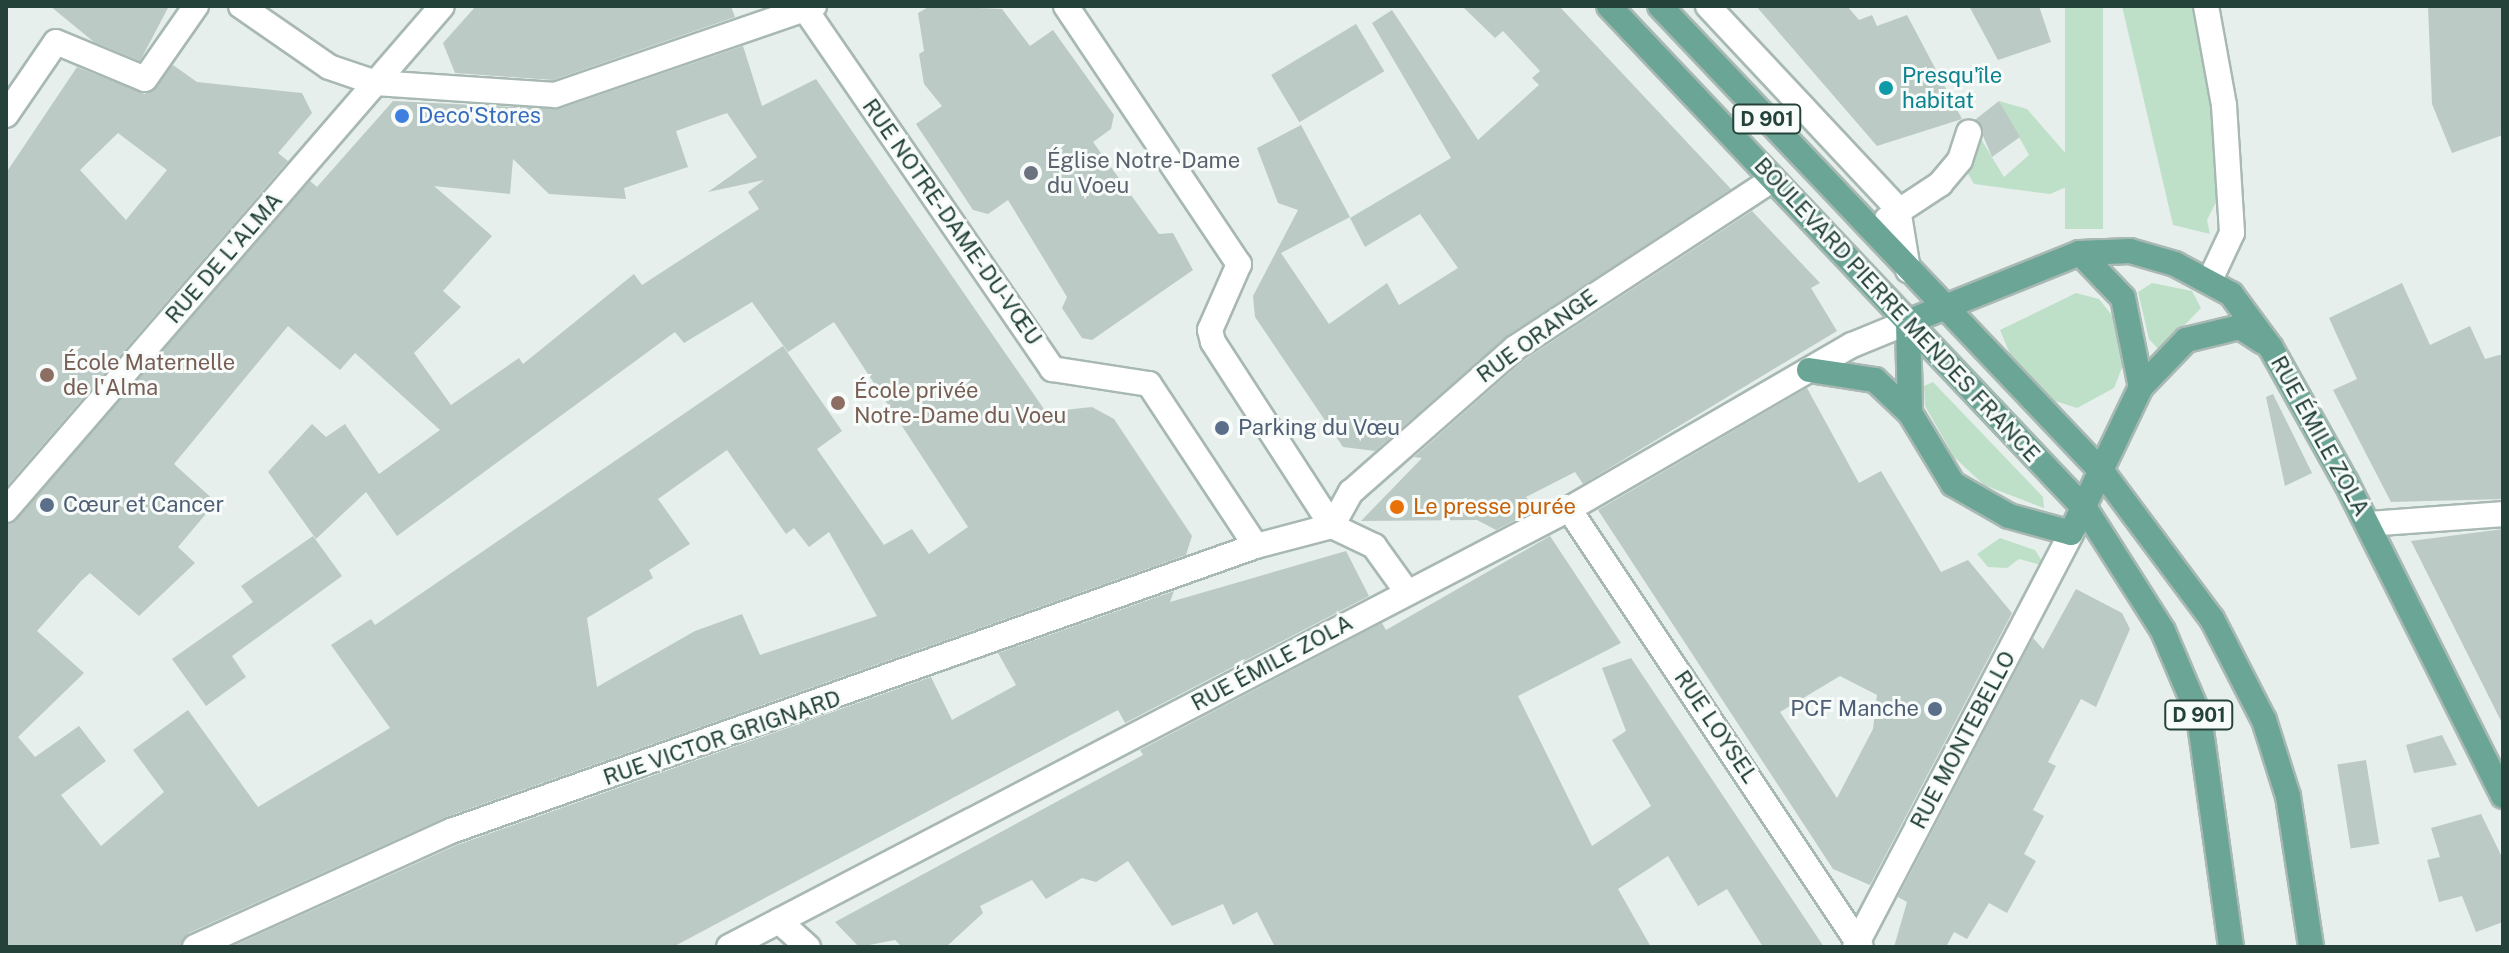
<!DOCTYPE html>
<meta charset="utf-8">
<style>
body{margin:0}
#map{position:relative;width:2509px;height:953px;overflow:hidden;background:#e6efeb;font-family:"Public Sans",sans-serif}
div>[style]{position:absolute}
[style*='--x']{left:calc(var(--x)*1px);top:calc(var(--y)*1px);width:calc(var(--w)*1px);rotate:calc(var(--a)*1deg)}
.green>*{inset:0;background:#bfe0c8;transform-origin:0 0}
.building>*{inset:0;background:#bbcac4;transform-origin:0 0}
.roads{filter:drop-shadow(2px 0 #a8b8b2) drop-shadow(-2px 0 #a8b8b2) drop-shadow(0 2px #a8b8b2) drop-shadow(0 -2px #a8b8b2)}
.minor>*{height:24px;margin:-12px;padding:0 12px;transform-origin:12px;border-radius:12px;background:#fff}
.major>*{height:24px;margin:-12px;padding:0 12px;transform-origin:12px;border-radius:12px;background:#6aa596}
.dots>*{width:22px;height:22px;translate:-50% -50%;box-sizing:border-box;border:4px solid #f7fbf9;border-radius:50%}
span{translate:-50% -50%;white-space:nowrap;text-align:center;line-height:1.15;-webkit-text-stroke:6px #f7fbf9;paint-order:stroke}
.shield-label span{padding:2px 6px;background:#f7fbf9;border:2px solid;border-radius:6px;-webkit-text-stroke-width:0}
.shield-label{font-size:20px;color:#24423a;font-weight:700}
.culture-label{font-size:22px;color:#0d838f}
.left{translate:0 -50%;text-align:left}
.shop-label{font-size:22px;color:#366cbe}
.worship-label{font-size:22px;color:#5b616d}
.street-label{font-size:22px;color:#24423a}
.education-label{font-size:22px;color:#785e54}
.service-label{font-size:22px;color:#4e5e75}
.right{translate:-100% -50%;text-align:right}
.food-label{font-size:22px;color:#c56008}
.frame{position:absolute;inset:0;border:8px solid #24423a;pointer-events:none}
</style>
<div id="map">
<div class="green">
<i style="left:2065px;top:6px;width:38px;height:223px"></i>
<i style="clip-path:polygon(2122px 6px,2192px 6px,2205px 48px,2224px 206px,2215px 204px,2207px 220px,2210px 234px,2173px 225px)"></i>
<i style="clip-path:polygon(1999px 101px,2027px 109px,2087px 178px,2050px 194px,1974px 184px,1963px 165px,1978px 134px,2004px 177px,2029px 155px)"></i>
<i style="clip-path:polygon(2152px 283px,2192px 291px,2201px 308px,2160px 351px,2149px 339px,2138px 292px)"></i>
<i style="clip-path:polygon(2076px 293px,2099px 299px,2114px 318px,2123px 365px,2114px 388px,2077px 408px,2055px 401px,2010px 354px,2000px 330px)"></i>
<i style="clip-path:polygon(1933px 382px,2043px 497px,2044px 508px,1984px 485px,1954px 457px,1925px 406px,1924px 386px)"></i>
<i style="clip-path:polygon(2000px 538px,2035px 550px,2045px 566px,2019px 559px,2007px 568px,1988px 567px,1977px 554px)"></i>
</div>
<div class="building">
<i style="clip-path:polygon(50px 6px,169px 6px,140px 61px,94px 42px)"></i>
<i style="clip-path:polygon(476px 6px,731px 6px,735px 17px,553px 80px,455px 73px,443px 43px)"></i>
<i style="clip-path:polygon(930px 6px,1002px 9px,1030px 46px,1053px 30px,1114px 115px,1111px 129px,1093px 142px,1159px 234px,1173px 233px,1193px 270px,1092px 340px,1082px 338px,1062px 308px,1067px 297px,1008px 200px,988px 214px,973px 210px,916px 124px,942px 106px,924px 84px,919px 54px,924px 51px,918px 13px)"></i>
<i style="clip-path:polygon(1462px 6px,1559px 6px,1731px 189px,1507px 336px,1375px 451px,1343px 447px,1255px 317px,1253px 296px,1298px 210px,1278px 203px,1257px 148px,1301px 125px,1350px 217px,1281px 253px,1329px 324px,1387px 283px,1399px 305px,1458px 268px,1420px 214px,1365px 247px,1350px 218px,1451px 158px,1372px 23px,1392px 10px,1478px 140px,1539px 85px,1532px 78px,1540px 71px,1503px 31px,1495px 38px)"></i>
<i style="clip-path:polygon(1756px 6px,1847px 6px,1859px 20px,1872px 15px,1877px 26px,1907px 15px,1962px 119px,1877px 146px)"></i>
<i style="clip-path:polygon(1969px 6px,2039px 6px,2051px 42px,1998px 60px)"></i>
<i style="clip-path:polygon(2428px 6px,2503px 6px,2503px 135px,2452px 153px,2432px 104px)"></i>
<i style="left:1356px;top:24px;width:55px;height:99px;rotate:59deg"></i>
<i style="clip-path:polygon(evenodd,743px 46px,762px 106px,816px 79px,1046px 412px,1092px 407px,1114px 419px,1192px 536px,1186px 555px,446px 817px,189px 933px,180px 947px,6px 947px,6px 525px,310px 181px,317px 187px,393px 101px,559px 109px,743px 46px,727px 113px,757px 157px,708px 192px,764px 180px,748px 192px,759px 209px,642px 285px,634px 274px,523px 364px,519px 358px,451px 405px,414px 353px,461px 307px,443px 291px,492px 236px,434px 186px,510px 194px,513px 159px,549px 194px,626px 199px,624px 188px,688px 167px,676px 131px,727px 113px,743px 46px,752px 302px,788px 352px,834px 322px,968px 527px,929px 554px,912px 529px,884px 545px,817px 449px,842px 431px,783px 346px,375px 625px,371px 619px,331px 645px,390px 728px,258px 807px,188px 710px,133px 750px,164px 792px,101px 846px,61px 795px,106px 761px,79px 726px,35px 757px,18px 737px,84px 673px,37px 631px,81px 581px,90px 573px,139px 616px,195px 563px,178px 547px,216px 502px,174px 464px,288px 326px,340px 370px,355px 353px,440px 430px,379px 474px,345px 424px,326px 437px,312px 424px,268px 472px,316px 539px,366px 492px,397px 536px,675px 332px,684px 343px,752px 302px,743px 46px,727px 450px,786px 534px,794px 528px,809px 547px,829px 532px,877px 616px,760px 655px,742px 614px,695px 631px,597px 687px,587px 618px,653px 578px,649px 570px,690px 544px,658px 499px,727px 450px)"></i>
<i style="clip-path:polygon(evenodd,173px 65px,197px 82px,302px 93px,312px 113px,278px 153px,288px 161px,6px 487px,6px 173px,77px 67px,145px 94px,173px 65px,118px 133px,167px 170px,126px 220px,80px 170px,118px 133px)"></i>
<i style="clip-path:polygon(1999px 101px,2020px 137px,1992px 157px,1976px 119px)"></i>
<i style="clip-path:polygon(1752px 211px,1820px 283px,1811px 288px,1837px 331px,1583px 484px,1575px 472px,1526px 497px,1535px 510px,1496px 530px,1477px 520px,1361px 521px,1422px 458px,1414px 457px,1524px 360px)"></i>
<i style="clip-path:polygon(2402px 283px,2430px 345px,2470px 326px,2485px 359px,2503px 354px,2503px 499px,2391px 502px,2333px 390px,2357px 379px,2329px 318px)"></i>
<i style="clip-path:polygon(evenodd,1807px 388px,1859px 483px,1881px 471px,1941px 572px,1968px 560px,2012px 613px,1870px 885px,1833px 869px,1598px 510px,1807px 388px,1840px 676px,1877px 695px,1873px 729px,1837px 798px,1780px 712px,1840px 676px)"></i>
<i style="clip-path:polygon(2273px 394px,2312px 473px,2285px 486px,2266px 397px)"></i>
<i style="clip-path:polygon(2503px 529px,2503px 725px,2411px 541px)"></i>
<i style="clip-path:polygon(313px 536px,342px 576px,232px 656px,246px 677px,206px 706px,172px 659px,253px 602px,241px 586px)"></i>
<i style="clip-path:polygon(1550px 536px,1621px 643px,1518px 696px,1592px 846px,1651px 806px,1612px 740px,1626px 731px,1602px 668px,1631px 658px,1824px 947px,1763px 947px,1727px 889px,1698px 906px,1668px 856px,1618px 889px,1651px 947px,1275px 947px,1257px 912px,1233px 925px,1223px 904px,1172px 926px,1128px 861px,1096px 882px,1082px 878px,1046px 899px,1032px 880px,980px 906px,983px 913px,946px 947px,902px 947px,895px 940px,859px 947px,835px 922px,1143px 755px,1140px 750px,1382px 623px,1386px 630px)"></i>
<i style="clip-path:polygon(1346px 551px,1369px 596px,1125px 723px,1118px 710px,673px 947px,231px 947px,457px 845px,931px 677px,952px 720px,1016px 685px,998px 653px,1174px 591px,1170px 602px)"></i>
<i style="clip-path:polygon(2076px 589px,2122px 613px,2130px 629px,2096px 707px,2081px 699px,2048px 762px,2056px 766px,2033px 810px,2044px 816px,2024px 854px,2036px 861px,2007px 913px,1989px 903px,1967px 939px,1954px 932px,1946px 947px,1894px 947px,1907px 902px,1898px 897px,2033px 638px,2043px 649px)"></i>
<i style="clip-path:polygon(2442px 735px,2457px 765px,2414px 773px,2406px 745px)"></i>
<i style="left:2366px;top:760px;width:85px;height:29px;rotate:81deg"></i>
<i style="clip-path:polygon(2481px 814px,2503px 859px,2503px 922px,2476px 932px,2462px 896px,2439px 902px,2427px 860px,2440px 857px,2431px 828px)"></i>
</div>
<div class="roads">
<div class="minor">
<i style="--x:241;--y:6;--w:107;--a:34.7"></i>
<i style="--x:329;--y:67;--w:50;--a:18.8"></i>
<i style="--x:376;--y:83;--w:179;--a:3.8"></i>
<i style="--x:555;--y:95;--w:274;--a:-19"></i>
<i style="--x:1066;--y:6;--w:311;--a:56.2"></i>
<i style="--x:1239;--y:264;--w:72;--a:113.7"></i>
<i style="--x:1210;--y:330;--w:12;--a:76"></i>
<i style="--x:1213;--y:342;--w:219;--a:57.1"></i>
<i style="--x:1332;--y:526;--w:47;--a:25.5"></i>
<i style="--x:1374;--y:546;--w:57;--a:54.3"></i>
<i style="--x:1708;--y:6;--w:278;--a:46.9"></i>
<i style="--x:1898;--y:209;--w:62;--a:80.7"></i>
<i style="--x:2206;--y:6;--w:101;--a:79.7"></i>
<i style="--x:2224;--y:105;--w:128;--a:86.4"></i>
<i style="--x:2232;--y:233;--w:52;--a:115.1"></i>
<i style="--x:805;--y:9;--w:437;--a:55.5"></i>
<i style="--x:1052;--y:369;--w:98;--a:8.8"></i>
<i style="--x:1149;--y:384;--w:194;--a:56.6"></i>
<i style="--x:6;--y:115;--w:88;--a:-55.6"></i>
<i style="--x:56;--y:42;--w:96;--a:22.6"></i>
<i style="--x:145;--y:79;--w:89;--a:-55.1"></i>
<i style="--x:1887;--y:219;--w:64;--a:-33.4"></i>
<i style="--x:1940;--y:184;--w:31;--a:-50"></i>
<i style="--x:1960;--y:160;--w:29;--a:-72"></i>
<i style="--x:1569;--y:509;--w:526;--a:56.31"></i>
<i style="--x:6;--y:510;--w:666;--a:-49.14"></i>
<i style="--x:2368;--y:524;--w:135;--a:-4.2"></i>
<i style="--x:1332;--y:526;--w:39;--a:-61"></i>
<i style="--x:1351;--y:492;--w:218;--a:-41.3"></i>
<i style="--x:1515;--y:348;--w:308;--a:-33.2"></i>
<i style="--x:779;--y:921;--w:39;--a:42"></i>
<i style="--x:195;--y:947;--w:281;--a:-24.4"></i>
<i style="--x:451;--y:831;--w:854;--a:-19.5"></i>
<i style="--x:1256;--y:546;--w:79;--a:-14.7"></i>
<i style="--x:729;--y:947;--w:947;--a:-27.54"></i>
<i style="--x:1569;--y:509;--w:327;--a:-30.1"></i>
<i style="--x:1852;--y:345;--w:61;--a:-22.3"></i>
<i style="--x:1855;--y:947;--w:467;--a:-62.4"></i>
</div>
<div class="major">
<i style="--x:1609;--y:6;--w:694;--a:46.58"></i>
<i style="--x:2086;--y:510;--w:143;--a:57.5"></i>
<i style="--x:2163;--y:631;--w:92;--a:67"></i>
<i style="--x:2199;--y:716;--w:233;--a:82.1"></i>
<i style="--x:1660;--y:6;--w:644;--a:46.51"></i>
<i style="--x:2103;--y:473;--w:182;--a:53.3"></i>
<i style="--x:2212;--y:619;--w:114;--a:62.8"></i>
<i style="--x:2264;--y:720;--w:80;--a:72.5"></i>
<i style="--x:2288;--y:796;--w:153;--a:81.3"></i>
<i style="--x:2080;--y:253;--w:62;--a:46.3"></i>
<i style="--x:2123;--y:298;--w:91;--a:78.6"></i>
<i style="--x:1908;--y:322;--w:185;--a:-21.9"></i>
<i style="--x:2080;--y:253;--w:50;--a:-2.3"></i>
<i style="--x:2130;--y:251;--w:47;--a:16.1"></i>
<i style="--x:2175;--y:264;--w:64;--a:28.2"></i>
<i style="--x:2231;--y:294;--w:67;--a:53.5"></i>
<i style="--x:2271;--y:348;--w:154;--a:60.8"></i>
<i style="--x:2346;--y:482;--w:351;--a:63.4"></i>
<i style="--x:1908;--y:322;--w:91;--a:88.7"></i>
<i style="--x:1809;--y:370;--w:67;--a:8.6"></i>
<i style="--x:1875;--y:380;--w:48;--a:43.3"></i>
<i style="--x:1910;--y:413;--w:83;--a:58.8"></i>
<i style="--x:1953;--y:484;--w:64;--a:29.7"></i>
<i style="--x:2009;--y:516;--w:64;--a:15.3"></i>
<i style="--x:2071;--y:533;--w:162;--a:-64.4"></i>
<i style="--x:2141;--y:387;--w:65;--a:-46.2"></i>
<i style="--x:2186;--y:340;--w:56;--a:-13.5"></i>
<i style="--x:2240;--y:327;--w:27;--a:33"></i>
</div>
</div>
<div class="dots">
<i style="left:1886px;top:88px;background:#0f9aa8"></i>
<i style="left:402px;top:116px;background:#3f7fe0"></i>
<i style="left:1031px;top:173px;background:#6b7280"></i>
<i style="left:47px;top:375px;background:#8d6e63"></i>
<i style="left:838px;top:403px;background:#8d6e63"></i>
<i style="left:1222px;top:428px;background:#5c6f8a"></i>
<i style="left:47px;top:505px;background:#5c6f8a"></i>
<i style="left:1397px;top:507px;background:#e8710a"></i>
<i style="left:1935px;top:709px;background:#5c6f8a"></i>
</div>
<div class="shield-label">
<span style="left:1767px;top:119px">D 901</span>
<span style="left:2199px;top:715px">D 901</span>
</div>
<div class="culture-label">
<span class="left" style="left:1902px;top:88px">Presqu'île<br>habitat</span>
</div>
<div class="shop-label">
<span class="left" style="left:418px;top:116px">Deco'Stores</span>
</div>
<div class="worship-label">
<span class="left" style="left:1047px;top:173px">Église Notre-Dame<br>du Voeu</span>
</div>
<div class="street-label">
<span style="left:952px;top:222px;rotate:55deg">RUE NOTRE-DAME-DU-VŒU</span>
<span style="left:224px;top:258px;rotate:-49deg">RUE DE L'ALMA</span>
<span style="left:1897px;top:310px;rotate:47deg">BOULEVARD PIERRE MENDES FRANCE</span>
<span style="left:1537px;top:336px;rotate:-36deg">RUE ORANGE</span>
<span style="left:2320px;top:436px;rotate:61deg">RUE ÉMILE ZOLA</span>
<span style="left:1272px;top:663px;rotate:-28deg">RUE ÉMILE ZOLA</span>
<span style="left:1716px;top:727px;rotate:56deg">RUE LOYSEL</span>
<span style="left:722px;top:738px;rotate:-19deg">RUE VICTOR GRIGNARD</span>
<span style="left:1963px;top:740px;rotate:-62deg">RUE MONTEBELLO</span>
</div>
<div class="education-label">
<span class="left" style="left:63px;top:375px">École Maternelle<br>de l'Alma</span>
<span class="left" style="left:854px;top:403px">École privée<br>Notre-Dame du Voeu</span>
</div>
<div class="service-label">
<span class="left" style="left:1238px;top:428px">Parking du Vœu</span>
<span class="left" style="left:63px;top:505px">Cœur et Cancer</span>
<span class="right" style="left:1919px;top:709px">PCF Manche</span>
</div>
<div class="food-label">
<span class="left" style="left:1413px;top:507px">Le presse purée</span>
</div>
<div class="frame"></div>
</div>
